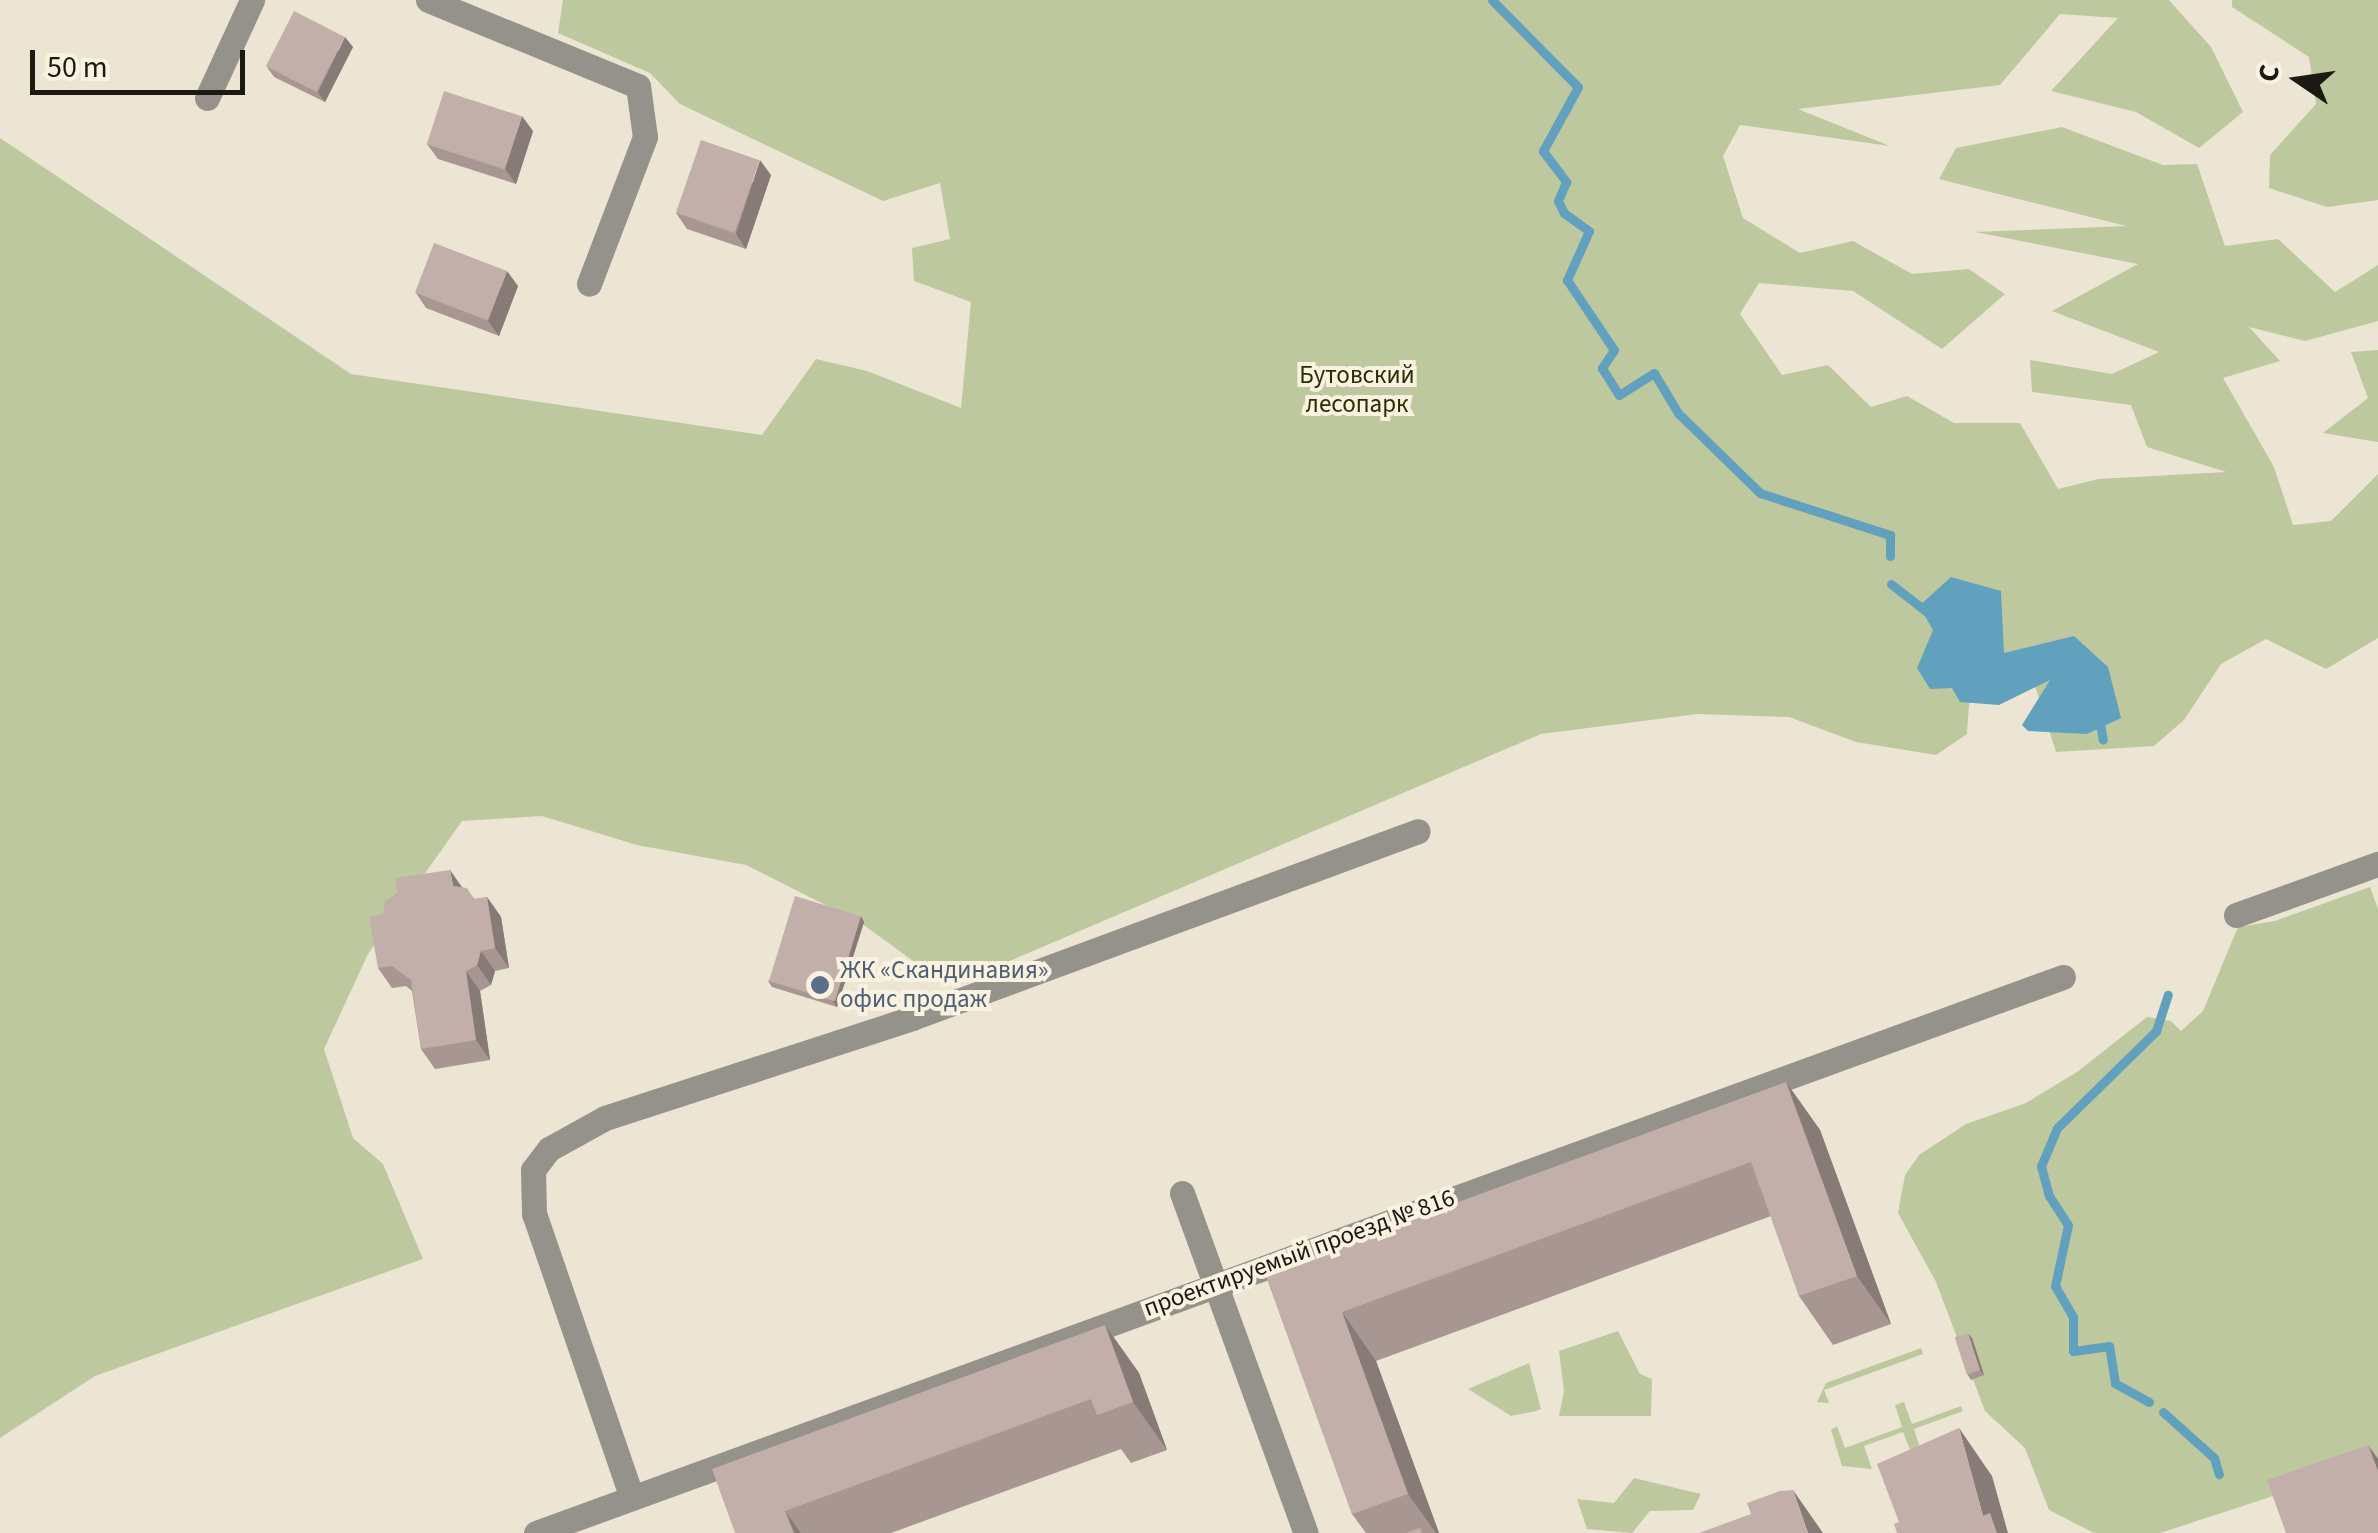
<!DOCTYPE html>
<meta charset="utf-8">
<style>
body{margin:0}
#map{position:relative;width:2378px;height:1533px;overflow:hidden;background:#ece5d4;font-family:"Source Sans 3",sans-serif}
div>[style]{position:absolute}
[style*='--x']{left:calc(var(--x)*1px);top:calc(var(--y)*1px);width:calc(var(--w)*1px);rotate:calc(var(--a)*1deg)}
.green>*{inset:0;background:#bec89f}
.water>*{inset:0;background:#61a1bd}
.stream>*{height:9px;margin:-4.5px;padding:0 4.5px;transform-origin:4.5px;border-radius:4.5px;background:#61a1bd}
.minor>*{height:25px;margin:-12.5px;padding:0 12.5px;transform-origin:12.5px;border-radius:12.5px;background:#94928b}
.wall>*{inset:0;background:#a89692}
.shaded-wall>*{inset:0;background:#887a77}
.building>*{inset:0;background:#c3afaa;transform-origin:0 0}
.dots>*{width:28px;height:28px;translate:-50% -50%;box-sizing:border-box;border:5px solid #f9f2e1;border-radius:50%}
span{translate:-50% -50%;white-space:nowrap;text-align:center;line-height:1.15;-webkit-text-stroke:8px #f9f2e1;paint-order:stroke}
.park-label{font-size:25px;color:#272f02}
.service-label{font-size:25px;color:#4e5e75}
.left{translate:0 -50%;text-align:left}
.street-label{font-size:25px;color:#1c1913}
.north{position:absolute;left:2248px;top:30px;width:100px;height:100px;-webkit-text-stroke:8px #f9f2e1;paint-order:stroke;rotate:283deg;font-size:28px;font-weight:700;line-height:40px;text-align:center;color:#1c1913}
.north::after{content:'';display:block;margin:auto;width:35px;height:45px;background:#1c1913;clip-path:polygon(50% 0,100% 100%,50% 72%,0 100%)}
.scale{position:absolute;left:30px;top:50px;width:215px;height:45px;box-sizing:border-box;border:5px solid #1c1913;border-top:0;padding-left:12px;font-size:30px;line-height:35px;white-space:nowrap;color:#1c1913;-webkit-text-stroke:8px #f9f2e1;paint-order:stroke}
</style>
<div id="map">
<div class="green">
<i style="clip-path:polygon(563px 0,2169px 0,2211px 47px,2243px 112px,2199px 148px,2136px 112px,2051px 91px,2118px 18px,2060px 14px,2000px 85px,1798px 109px,1890px 146px,1740px 125px,1723px 156px,1743px 218px,1800px 253px,1853px 241px,1912px 274px,1969px 269px,2005px 294px,1942px 349px,1853px 291px,1759px 283px,1740px 314px,1782px 375px,1828px 365px,1871px 407px,1907px 396px,1954px 423px,2020px 423px,2058px 489px,2098px 479px,2226px 472px,2147px 447px,2131px 405px,2032px 392px,2030px 360px,2112px 374px,2159px 352px,2052px 311px,2138px 264px,1975px 232px,2126px 226px,1939px 179px,1956px 148px,2062px 127px,2163px 165px,2197px 164px,2225px 246px,2278px 239px,2335px 292px,2378px 265px,2378px 321px,2305px 341px,2249px 327px,2280px 361px,2223px 378px,2274px 467px,2293px 525px,2331px 521px,2378px 474px,2378px 638px,2326px 669px,2266px 639px,2221px 664px,2184px 720px,2154px 746px,2056px 752px,2034px 683px,1972px 664px,1967px 734px,1936px 755px,1856px 742px,1789px 717px,1697px 714px,1541px 734px,949px 987px,861px 923px,746px 865px,637px 845px,542px 816px,462px 821px,368px 954px,324px 1049px,353px 1138px,383px 1164px,423px 1259px,95px 1376px,0 1438px,0 138px,351px 374px,762px 435px,816px 359px,867px 371px,961px 408px,971px 302px,914px 281px,912px 248px,950px 239px,940px 183px,883px 201px,680px 104px,650px 73px,558px 33px)"></i>
<i style="clip-path:polygon(2232px 0,2378px 0,2378px 200px,2327px 207px,2269px 188px,2270px 155px,2316px 104px,2309px 57px,2232px 7px)"></i>
<i style="clip-path:polygon(2378px 350px,2378px 442px,2323px 433px,2368px 398px,2351px 352px)"></i>
<i style="clip-path:polygon(2370px 887px,2378px 909px,2378px 1462px,2160px 1533px,2094px 1533px,2049px 1510px,2025px 1448px,1985px 1411px,1936px 1282px,1898px 1213px,1905px 1175px,1919px 1155px,1966px 1124px,2026px 1103px,2077px 1072px,2147px 1017px,2171px 1021px,2181px 1031px,2203px 1011px,2238px 927px,2275px 921px)"></i>
<i style="clip-path:polygon(1618px 1331px,1640px 1374px,1652px 1379px,1651px 1416px,1559px 1416px,1564px 1391px,1559px 1351px)"></i>
<i style="clip-path:polygon(1921px 1348px,1923px 1354px,1824px 1390px,1829px 1403px,1817px 1402px,1826px 1383px)"></i>
<i style="clip-path:polygon(1529px 1363px,1541px 1409px,1536px 1411px,1511px 1416px,1468px 1389px)"></i>
<i style="clip-path:polygon(1904px 1402px,1912px 1424px,1961px 1406px,1963px 1411px,1914px 1429px,1921px 1451px,1912px 1455px,1903px 1432px,1864px 1446px,1872px 1469px,1842px 1466px,1831px 1430px,1837px 1426px,1845px 1448px,1902px 1427px,1895px 1405px)"></i>
<i style="clip-path:polygon(1634px 1478px,1701px 1494px,1693px 1510px,1650px 1511px,1632px 1533px,1587px 1529px,1577px 1499px,1614px 1503px)"></i>
</div>
<div class="water">
<i style="clip-path:polygon(1951px 577px,2001px 591px,2004px 653px,2074px 636px,2108px 667px,2121px 718px,2087px 734px,2028px 731px,2022px 725px,2050px 680px,1999px 705px,1960px 702px,1952px 688px,1930px 689px,1917px 668px,1933px 630px,1919px 606px)"></i>
</div>
<div class="stream">
<i style="--x:1492;--y:0;--w:122;--a:45.3"></i>
<i style="--x:1578;--y:87;--w:73;--a:118.7"></i>
<i style="--x:1543;--y:151;--w:39;--a:53"></i>
<i style="--x:1566;--y:182;--w:21;--a:113"></i>
<i style="--x:1558;--y:201;--w:13;--a:63"></i>
<i style="--x:1564;--y:213;--w:31;--a:36"></i>
<i style="--x:1589;--y:231;--w:54;--a:114.2"></i>
<i style="--x:1567;--y:280;--w:84;--a:56.1"></i>
<i style="--x:1614;--y:350;--w:22;--a:124"></i>
<i style="--x:1602;--y:368;--w:32;--a:58"></i>
<i style="--x:1619;--y:395;--w:41;--a:-32.2"></i>
<i style="--x:1654;--y:373;--w:47;--a:59"></i>
<i style="--x:1678;--y:413;--w:115;--a:44.3"></i>
<i style="--x:1760;--y:493;--w:137;--a:17.9"></i>
<i style="--x:1890;--y:535;--w:21;--a:90"></i>
<i style="--x:1891;--y:584;--w:46;--a:37.9"></i>
<i style="--x:2099;--y:718;--w:22;--a:80"></i>
<i style="--x:2149;--y:1402;--w:39;--a:-151"></i>
<i style="--x:2115;--y:1383;--w:37;--a:-99"></i>
<i style="--x:2109;--y:1346;--w:36;--a:172"></i>
<i style="--x:2073;--y:1351;--w:34;--a:-90"></i>
<i style="--x:2073;--y:1317;--w:36;--a:-120"></i>
<i style="--x:2055;--y:1286;--w:62;--a:-78"></i>
<i style="--x:2068;--y:1225;--w:35;--a:-123"></i>
<i style="--x:2049;--y:1196;--w:31;--a:-105"></i>
<i style="--x:2041;--y:1166;--w:41;--a:-67.2"></i>
<i style="--x:2057;--y:1128;--w:139;--a:-44.4"></i>
<i style="--x:2156;--y:1031;--w:38;--a:-72"></i>
<i style="--x:2163;--y:1412;--w:69;--a:42"></i>
<i style="--x:2214;--y:1458;--w:17;--a:73"></i>
</div>
<div class="minor">
<i style="--x:428;--y:0;--w:227;--a:22.3"></i>
<i style="--x:638;--y:86;--w:51;--a:82.2"></i>
<i style="--x:645;--y:137;--w:157;--a:110.9"></i>
<i style="--x:207;--y:98;--w:108;--a:-65.3"></i>
<i style="--x:2236;--y:915;--w:151;--a:-19.8"></i>
<i style="--x:1182;--y:1193;--w:362;--a:70"></i>
<i style="--x:632;--y:1498;--w:300;--a:-109"></i>
<i style="--x:534;--y:1214;--w:44;--a:-91.3"></i>
<i style="--x:533;--y:1170;--w:26;--a:-53"></i>
<i style="--x:549;--y:1149;--w:64;--a:-29"></i>
<i style="--x:605;--y:1118;--w:323;--a:-18"></i>
<i style="--x:912;--y:1018;--w:539;--a:-20.28"></i>
<i style="--x:536;--y:1533;--w:1625;--a:-20.01"></i>
</div>
<div class="wall">
<i style="clip-path:polygon(353px 47px,325px 102px,274px 77px,267px 67px)"></i>
<i style="clip-path:polygon(533px 131px,516px 184px,438px 159px,427px 144px)"></i>
<i style="clip-path:polygon(771px 175px,746px 249px,687px 229px,676px 213px)"></i>
<i style="clip-path:polygon(518px 286px,499px 336px,426px 308px,416px 293px)"></i>
<i style="clip-path:polygon(463px 888px,475px 899px,487px 897px,501px 917px,509px 968px,495px 971px,491px 985px,480px 991px,490px 1060px,435px 1069px,421px 1049px,412px 991px,406px 986px,392px 988px,378px 968px,383px 914px)"></i>
<i style="clip-path:polygon(861px 916px,864px 922px,837px 1007px,772px 987px,768px 981px)"></i>
<i style="clip-path:polygon(1786px 1082px,1820px 1130px,1891px 1324px,1833px 1345px,1799px 1296px,1771px 1216px,1376px 1361px,1439px 1533px,1366px 1533px,1352px 1514px,1265px 1273px)"></i>
<i style="clip-path:polygon(1105px 1325px,1139px 1373px,1167px 1450px,1131px 1463px,1121px 1449px,891px 1533px,735px 1533px)"></i>
<i style="clip-path:polygon(1972px 1338px,1984px 1375px,1971px 1380px,1967px 1374px)"></i>
</div>
<div class="shaded-wall">
<i style="clip-path:polygon(345px 37px,353px 47px,325px 102px,318px 92px)"></i>
<i style="clip-path:polygon(522px 116px,533px 131px,516px 184px,505px 169px)"></i>
<i style="clip-path:polygon(760px 160px,771px 175px,746px 249px,736px 234px)"></i>
<i style="clip-path:polygon(507px 271px,518px 286px,499px 336px,488px 321px)"></i>
<i style="clip-path:polygon(450px 870px,464px 890px,453px 886px)"></i>
<i style="clip-path:polygon(487px 897px,501px 917px,509px 968px,495px 948px)"></i>
<i style="clip-path:polygon(861px 916px,864px 922px,837px 1007px,833px 1002px)"></i>
<i style="clip-path:polygon(481px 951px,495px 971px,491px 985px,477px 965px)"></i>
<i style="clip-path:polygon(466px 971px,480px 991px,490px 1060px,476px 1040px)"></i>
<i style="clip-path:polygon(1786px 1082px,1820px 1130px,1891px 1324px,1857px 1276px)"></i>
<i style="clip-path:polygon(1342px 1312px,1376px 1361px,1439px 1533px,1436px 1533px,1408px 1494px)"></i>
<i style="clip-path:polygon(1105px 1325px,1139px 1373px,1167px 1450px,1133px 1402px)"></i>
<i style="clip-path:polygon(1968px 1333px,1972px 1338px,1984px 1375px,1980px 1370px)"></i>
<i style="clip-path:polygon(1959px 1428px,1992px 1476px,2008px 1533px,1995px 1533px,1983px 1516px)"></i>
<i style="clip-path:polygon(2368px 1445px,2378px 1459px,2378px 1472px)"></i>
<i style="clip-path:polygon(1793px 1490px,1823px 1533px,1808px 1533px)"></i>
<i style="clip-path:polygon(785px 1511px,801px 1533px,794px 1533px)"></i>
</div>
<div class="building">
<i style="left:294px;top:11px;width:57px;height:62px;rotate:27deg"></i>
<i style="left:444px;top:91px;width:82px;height:56px;rotate:18deg"></i>
<i style="left:701px;top:140px;width:62px;height:77px;rotate:19deg"></i>
<i style="left:434px;top:243px;width:78px;height:53px;rotate:21deg"></i>
<i style="clip-path:polygon(450px 870px,453px 886px,467px 888px,474px 899px,487px 897px,495px 948px,481px 951px,477px 965px,466px 971px,476px 1040px,421px 1049px,411px 980px,392px 966px,378px 968px,369px 917px,383px 914px,385px 901px,397px 893px,395px 878px)"></i>
<i style="left:795px;top:896px;width:69px;height:89px;rotate:17deg"></i>
<i style="clip-path:polygon(1786px 1082px,1857px 1276px,1799px 1296px,1751px 1162px,1342px 1312px,1408px 1494px,1352px 1514px,1265px 1273px)"></i>
<i style="clip-path:polygon(1105px 1325px,1133px 1402px,1097px 1415px,1091px 1399px,785px 1511px,794px 1533px,735px 1533px,712px 1469px)"></i>
<i style="left:1968px;top:1333px;width:39px;height:14px;rotate:72deg"></i>
<i style="clip-path:polygon(1959px 1428px,1983px 1516px,1990px 1513px,1997px 1533px,1897px 1533px,1894px 1524px,1899px 1522px,1877px 1464px)"></i>
<i style="clip-path:polygon(2368px 1445px,2378px 1472px,2378px 1533px,2286px 1533px,2267px 1480px)"></i>
<i style="clip-path:polygon(1793px 1490px,1808px 1533px,1699px 1533px,1751px 1514px,1747px 1503px,1780px 1491px)"></i>
<i style="clip-path:polygon(1420px 1528px,1422px 1533px,1406px 1533px)"></i>
</div>
<div class="dots">
<i style="left:820px;top:985px;background:#5c6f8a"></i>
</div>
<div class="park-label">
<span style="left:1357px;top:390px">Бутовский<br>лесопарк</span>
</div>
<div class="service-label">
<span class="left" style="left:840px;top:985px">ЖК «Скандинавия»<br>офис продаж</span>
</div>
<div class="street-label">
<span style="left:1299px;top:1253px;rotate:-20deg">проектируемый проезд № 816</span>
</div>
<div class="north">С</div>
<div class="scale">50 m</div>
</div>
